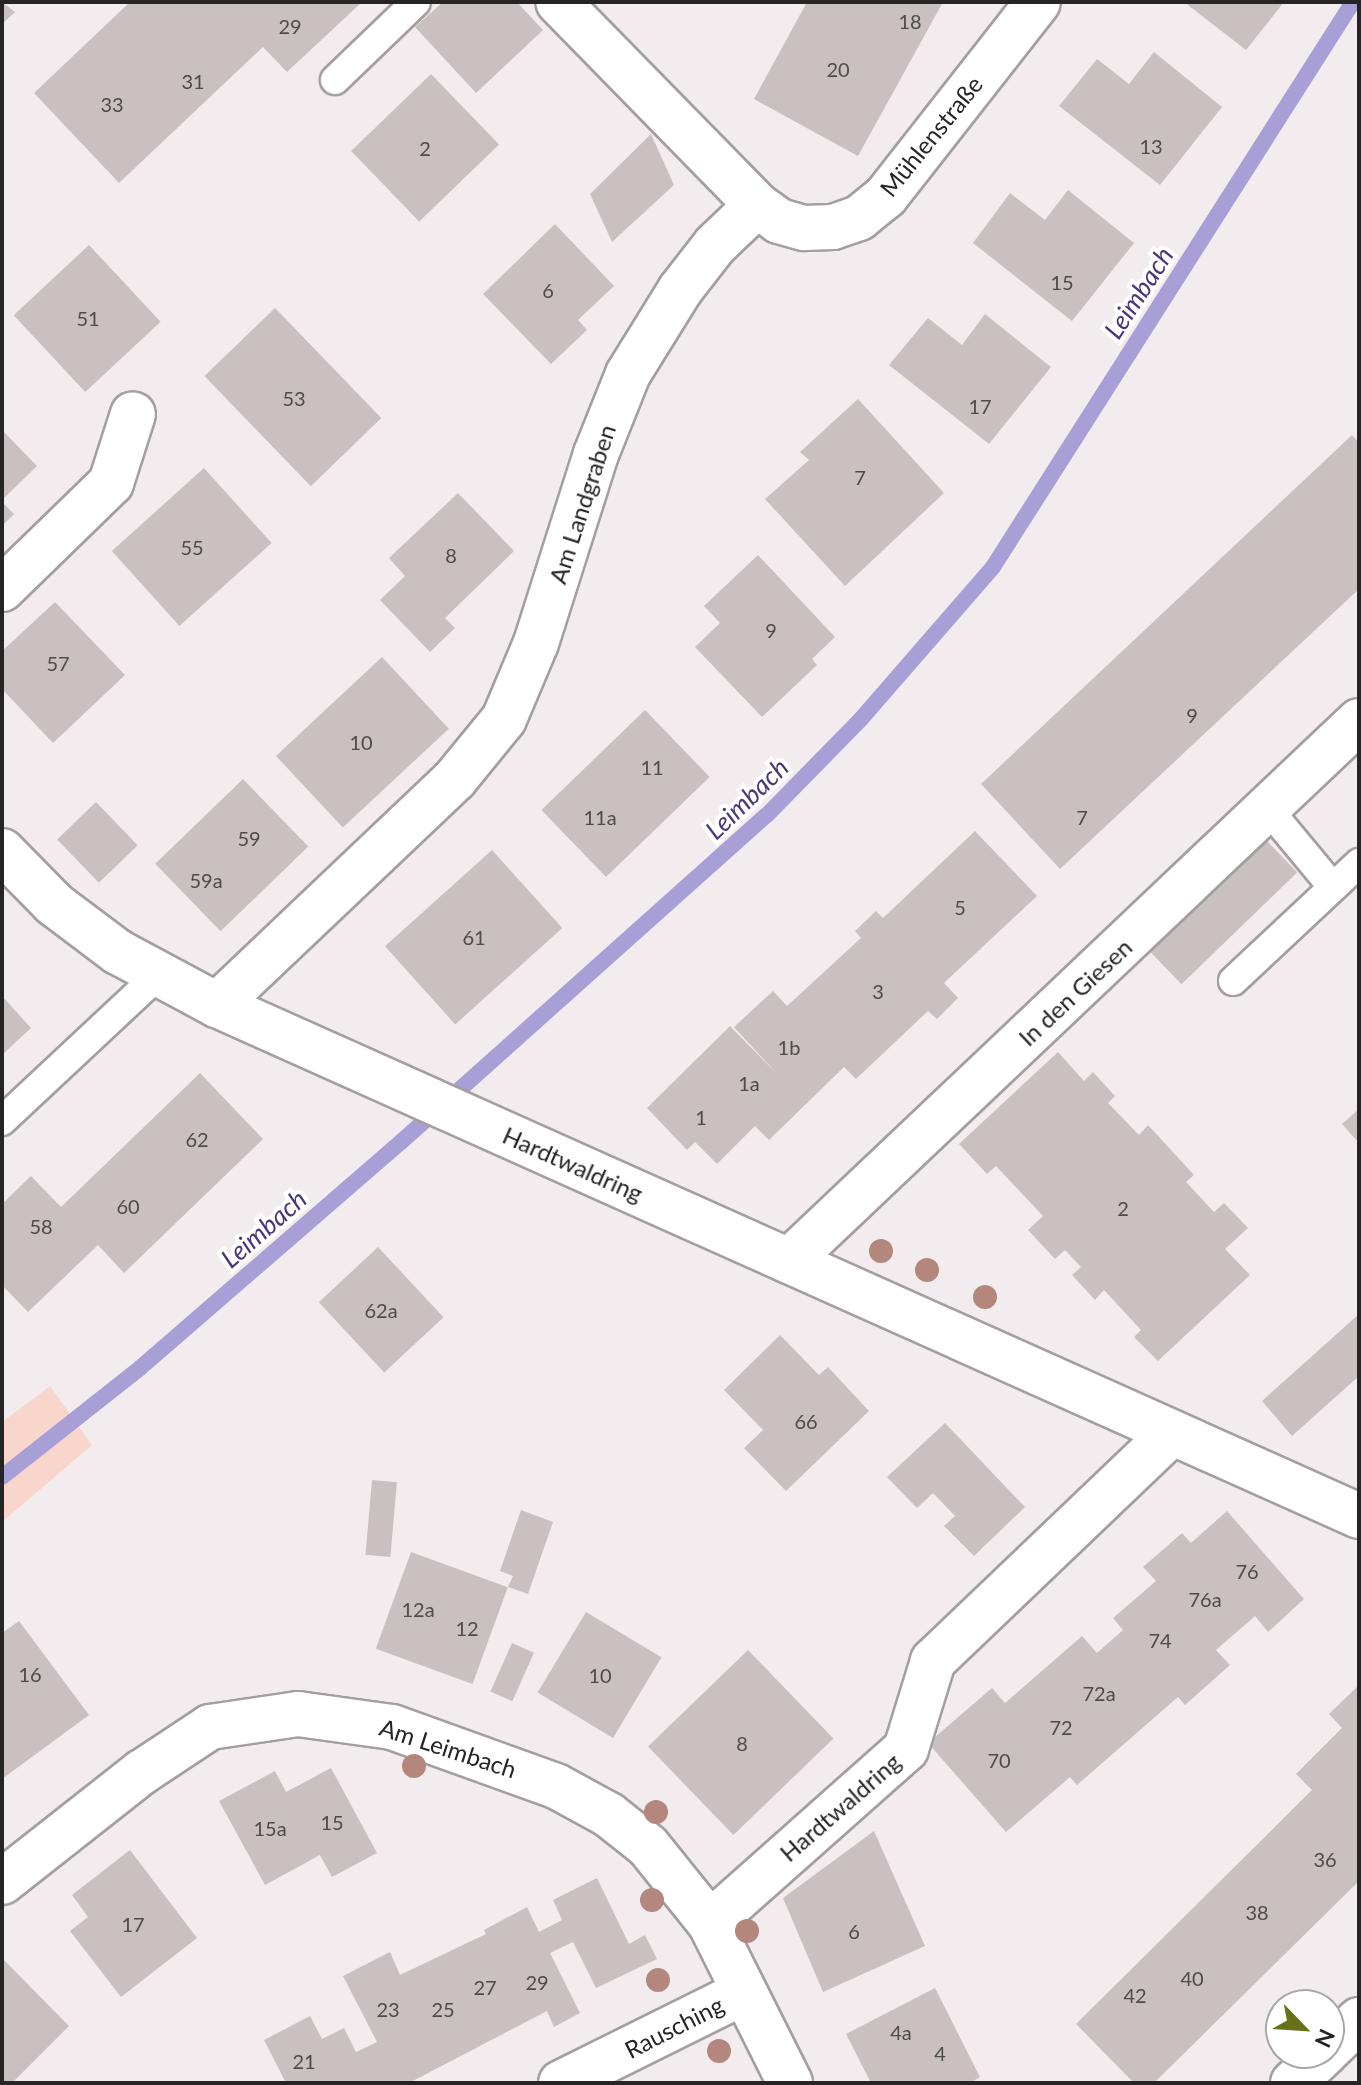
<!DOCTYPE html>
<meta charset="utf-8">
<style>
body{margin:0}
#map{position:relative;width:1361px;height:2085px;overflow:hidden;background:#f3ecef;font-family:Lato,sans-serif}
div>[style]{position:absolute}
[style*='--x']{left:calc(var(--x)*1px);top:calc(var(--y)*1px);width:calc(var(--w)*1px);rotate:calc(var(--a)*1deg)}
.green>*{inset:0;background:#f8d6cc}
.stream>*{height:16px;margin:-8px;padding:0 8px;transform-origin:8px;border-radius:8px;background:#a89fd7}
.building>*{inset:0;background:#c8c0c1;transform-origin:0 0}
.roads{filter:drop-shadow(2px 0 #a59ea1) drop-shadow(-2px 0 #a59ea1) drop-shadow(0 2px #a59ea1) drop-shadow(0 -2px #a59ea1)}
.service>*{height:28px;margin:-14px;padding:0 14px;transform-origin:14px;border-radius:14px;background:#fff}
.minor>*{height:44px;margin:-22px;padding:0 22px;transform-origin:22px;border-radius:22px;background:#fff}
.trees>*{width:24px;height:24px;margin:-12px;border-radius:50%;background:#b4877c}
span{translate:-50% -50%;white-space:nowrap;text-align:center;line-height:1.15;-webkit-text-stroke:8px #fff;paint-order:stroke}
.number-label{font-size:20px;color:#4e4b4c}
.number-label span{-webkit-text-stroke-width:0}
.street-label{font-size:24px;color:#262425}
.water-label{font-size:26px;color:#48377b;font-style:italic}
.frame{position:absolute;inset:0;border:4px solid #262425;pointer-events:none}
.north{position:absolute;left:1265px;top:1989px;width:80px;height:80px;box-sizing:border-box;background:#fff;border:2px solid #a8a7a8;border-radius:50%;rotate:115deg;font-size:22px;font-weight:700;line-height:32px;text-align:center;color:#262425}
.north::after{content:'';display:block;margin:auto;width:28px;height:36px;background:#687018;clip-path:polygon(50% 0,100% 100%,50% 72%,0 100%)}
</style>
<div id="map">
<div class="green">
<i style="clip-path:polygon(50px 1386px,92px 1445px,2px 1522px,2px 1422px)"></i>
</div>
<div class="stream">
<i style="--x:2;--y:1477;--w:176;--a:-38.3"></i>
<i style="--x:140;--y:1368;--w:347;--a:-40.9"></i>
<i style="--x:402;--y:1141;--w:489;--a:-41.8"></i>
<i style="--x:767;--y:815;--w:134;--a:-45.6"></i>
<i style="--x:861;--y:719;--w:201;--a:-49"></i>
<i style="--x:993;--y:567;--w:670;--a:-57.5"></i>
</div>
<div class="building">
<i style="clip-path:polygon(2px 2px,15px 12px,2px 24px)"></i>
<i style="clip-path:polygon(130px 2px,362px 2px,287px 72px,263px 47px,119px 183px,34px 93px)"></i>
<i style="clip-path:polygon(443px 2px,517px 2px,543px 30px,476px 93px,415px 27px)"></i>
<i style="clip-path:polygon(807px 2px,943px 2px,858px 156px,754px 99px)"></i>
<i style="clip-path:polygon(1184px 2px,1284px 2px,1246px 50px)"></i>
<i style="clip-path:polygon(1154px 52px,1222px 107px,1160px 185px,1059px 106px,1097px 59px,1129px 84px)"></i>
<i style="left:431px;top:74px;width:98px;height:111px;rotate:46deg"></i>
<i style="clip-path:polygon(651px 134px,674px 185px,612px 242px,590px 194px)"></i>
<i style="clip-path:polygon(1068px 190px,1134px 243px,1072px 321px,973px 243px,1010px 193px,1045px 220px)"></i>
<i style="clip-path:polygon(555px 224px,614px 286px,578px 320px,587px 330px,551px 364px,483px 294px)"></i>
<i style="left:89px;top:245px;width:105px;height:103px;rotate:47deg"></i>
<i style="left:275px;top:308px;width:153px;height:98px;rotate:46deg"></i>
<i style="clip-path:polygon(985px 314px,1051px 367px,989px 444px,889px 365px,928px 318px,962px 345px)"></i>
<i style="clip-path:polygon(858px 399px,944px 493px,845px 586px,765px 499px,809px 460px,800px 452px)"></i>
<i style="clip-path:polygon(2px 430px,37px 466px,2px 500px)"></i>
<i style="clip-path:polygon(1352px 435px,1359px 443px,1359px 589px,1060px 869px,981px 784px)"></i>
<i style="left:204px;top:468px;width:101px;height:124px;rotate:48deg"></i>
<i style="clip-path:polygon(458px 493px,514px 551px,445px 618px,455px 628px,430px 652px,380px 600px,405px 576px,389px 558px)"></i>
<i style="clip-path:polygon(2px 502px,14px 514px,2px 526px)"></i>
<i style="clip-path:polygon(758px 555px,835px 637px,812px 659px,817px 665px,762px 717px,695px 647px,720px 623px,704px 606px)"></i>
<i style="clip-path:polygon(55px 602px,125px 675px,53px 743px,2px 689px,2px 651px)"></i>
<i style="left:382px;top:657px;width:98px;height:145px;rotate:47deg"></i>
<i style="left:645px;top:710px;width:93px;height:144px;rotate:46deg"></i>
<i style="left:243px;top:779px;width:94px;height:122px;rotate:46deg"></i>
<i style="left:96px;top:802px;width:60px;height:54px;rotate:46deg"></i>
<i style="clip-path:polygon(975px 831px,1037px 896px,944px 983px,958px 998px,937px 1019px,928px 1011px,856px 1079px,844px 1067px,769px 1140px,755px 1126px,717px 1164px,695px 1142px,687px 1150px,647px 1108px,730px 1026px,779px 1076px,734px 1027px,773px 991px,787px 1006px,861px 938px,855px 931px,876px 911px,883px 918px)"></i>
<i style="left:1266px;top:840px;width:45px;height:161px;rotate:46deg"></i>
<i style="left:492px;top:850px;width:105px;height:144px;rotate:48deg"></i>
<i style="clip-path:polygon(2px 996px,31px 1028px,2px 1055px)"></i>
<i style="clip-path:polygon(1058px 1052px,1084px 1081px,1093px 1072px,1115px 1096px,1108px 1103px,1139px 1135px,1148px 1125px,1194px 1175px,1186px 1182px,1214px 1212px,1224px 1203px,1248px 1228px,1225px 1249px,1250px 1275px,1158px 1361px,1134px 1337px,1141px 1330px,1104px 1290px,1095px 1300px,1072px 1275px,1081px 1267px,1065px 1250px,1055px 1259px,1028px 1230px,1043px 1216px,996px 1166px,987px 1174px,959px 1144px)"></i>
<i style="clip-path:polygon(200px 1073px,263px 1139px,124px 1273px,98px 1245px,28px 1312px,2px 1285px,2px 1204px,31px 1176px,61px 1207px)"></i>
<i style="clip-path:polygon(1359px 1109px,1359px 1143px,1342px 1124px)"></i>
<i style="left:378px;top:1247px;width:96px;height:81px;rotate:47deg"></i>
<i style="clip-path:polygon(1359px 1314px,1359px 1376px,1292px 1436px,1262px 1401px)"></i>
<i style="clip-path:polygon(780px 1335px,819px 1375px,828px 1367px,869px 1411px,786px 1491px,744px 1448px,763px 1430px,724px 1390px)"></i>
<i style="clip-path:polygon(945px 1423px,1025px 1507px,974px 1556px,944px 1526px,955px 1516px,933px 1493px,917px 1508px,887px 1477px)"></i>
<i style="left:372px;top:1480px;width:25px;height:75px;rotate:5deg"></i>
<i style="clip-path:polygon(521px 1510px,553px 1522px,528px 1594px,508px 1587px,513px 1576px,500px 1571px)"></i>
<i style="clip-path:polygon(1227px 1511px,1304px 1599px,1268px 1632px,1255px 1616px,1216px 1650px,1230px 1665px,1185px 1705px,1178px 1697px,1077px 1785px,1070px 1777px,1006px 1832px,928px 1743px,992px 1688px,1005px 1703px,1082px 1636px,1097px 1653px,1123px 1630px,1113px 1618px,1156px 1581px,1143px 1567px,1182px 1533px,1191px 1543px)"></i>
<i style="left:411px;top:1552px;width:103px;height:103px;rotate:20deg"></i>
<i style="left:586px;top:1612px;width:88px;height:94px;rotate:31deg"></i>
<i style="clip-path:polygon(19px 1621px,89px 1715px,2px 1779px,2px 1633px)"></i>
<i style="left:512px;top:1643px;width:24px;height:53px;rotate:24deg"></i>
<i style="left:748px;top:1650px;width:123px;height:139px;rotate:46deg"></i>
<i style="clip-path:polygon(1359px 1685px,1359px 1881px,1154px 2083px,1134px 2083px,1076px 2024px,1312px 1790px,1296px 1774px,1342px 1728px,1329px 1714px)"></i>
<i style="clip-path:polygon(331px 1768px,377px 1853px,332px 1877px,320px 1855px,265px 1885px,219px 1801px,275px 1771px,286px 1792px)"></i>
<i style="clip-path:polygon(874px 1831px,925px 1946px,823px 1992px,783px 1898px)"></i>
<i style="clip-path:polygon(130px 1850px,197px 1938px,121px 1997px,70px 1931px,88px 1917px,72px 1895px)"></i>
<i style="clip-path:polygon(597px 1878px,629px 1944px,645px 1935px,657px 1959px,596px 1988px,573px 1942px,550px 1953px,580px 2013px,554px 2027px,547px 2011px,409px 2083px,286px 2083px,264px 2040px,310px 2016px,322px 2039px,344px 2028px,356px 2052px,377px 2042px,343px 1976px,390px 1952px,400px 1975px,486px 1934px,484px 1930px,527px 1907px,539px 1932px,562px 1920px,553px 1900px)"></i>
<i style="clip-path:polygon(2px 1958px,69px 2026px,12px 2083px,2px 2083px)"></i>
<i style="clip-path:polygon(935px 1988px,980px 2077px,970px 2083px,871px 2083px,846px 2034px)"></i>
</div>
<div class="roads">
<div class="service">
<i style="--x:335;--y:80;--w:112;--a:-43.9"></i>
<i style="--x:1268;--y:809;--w:100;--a:50.3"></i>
<i style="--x:1233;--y:981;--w:173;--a:-43.1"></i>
<i style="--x:2;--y:1121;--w:214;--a:-43.1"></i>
</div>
<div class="minor">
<i style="--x:757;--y:205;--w:27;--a:36"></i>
<i style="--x:779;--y:221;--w:26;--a:16"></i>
<i style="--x:804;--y:228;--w:29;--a:-2"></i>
<i style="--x:833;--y:227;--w:28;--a:-19"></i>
<i style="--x:859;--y:218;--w:35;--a:-39"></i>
<i style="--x:886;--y:196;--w:246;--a:-51.9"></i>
<i style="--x:2;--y:589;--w:152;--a:-44.2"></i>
<i style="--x:111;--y:483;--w:72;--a:-72.3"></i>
<i style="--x:2;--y:851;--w:74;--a:45.5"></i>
<i style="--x:54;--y:904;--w:80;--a:36.9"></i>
<i style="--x:118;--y:952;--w:112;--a:28.2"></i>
<i style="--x:217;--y:1005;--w:1251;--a:24.11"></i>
<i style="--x:217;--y:1005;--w:328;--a:-43.5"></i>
<i style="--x:455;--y:779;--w:77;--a:-50.8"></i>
<i style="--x:504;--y:719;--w:82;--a:-67.2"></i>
<i style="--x:536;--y:643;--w:198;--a:-72.4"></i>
<i style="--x:596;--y:454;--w:86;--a:-68.2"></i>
<i style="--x:628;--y:374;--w:99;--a:-58.2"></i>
<i style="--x:680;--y:290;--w:57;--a:-52.1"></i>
<i style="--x:715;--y:245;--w:58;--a:-43.6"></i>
<i style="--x:757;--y:205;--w:284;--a:-134.4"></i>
<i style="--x:789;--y:1261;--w:785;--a:-43.45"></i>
<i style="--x:2;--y:1882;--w:178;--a:-38.2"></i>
<i style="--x:142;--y:1772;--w:82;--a:-33.5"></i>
<i style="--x:210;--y:1727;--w:89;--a:-8.4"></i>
<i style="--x:298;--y:1714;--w:95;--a:7.9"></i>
<i style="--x:392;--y:1727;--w:174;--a:19.8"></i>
<i style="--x:556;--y:1786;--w:60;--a:28.7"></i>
<i style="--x:609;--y:1815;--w:50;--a:38.5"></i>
<i style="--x:648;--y:1846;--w:99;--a:51.2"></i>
<i style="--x:710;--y:1923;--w:179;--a:63.4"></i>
<i style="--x:710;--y:1923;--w:262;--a:-41.6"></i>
<i style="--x:906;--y:1749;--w:92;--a:-72.9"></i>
<i style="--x:933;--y:1661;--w:330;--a:-43.7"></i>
<i style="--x:1329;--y:2049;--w:42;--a:-44"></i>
<i style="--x:561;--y:2083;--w:204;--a:-26.4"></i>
<i style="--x:1293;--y:2083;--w:44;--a:-43.2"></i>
</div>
</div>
<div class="trees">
<i style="left:881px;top:1251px"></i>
<i style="left:927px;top:1270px"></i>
<i style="left:985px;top:1297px"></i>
<i style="left:414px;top:1766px"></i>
<i style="left:656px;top:1812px"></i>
<i style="left:652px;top:1900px"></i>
<i style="left:747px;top:1931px"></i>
<i style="left:658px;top:1980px"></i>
<i style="left:719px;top:2051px"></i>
</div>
<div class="number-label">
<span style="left:910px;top:21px">18</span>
<span style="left:290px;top:26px">29</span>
<span style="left:838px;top:69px">20</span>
<span style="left:193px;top:81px">31</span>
<span style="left:112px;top:104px">33</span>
<span style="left:1151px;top:146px">13</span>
<span style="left:425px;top:148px">2</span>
<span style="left:1062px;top:282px">15</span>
<span style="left:548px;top:290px">6</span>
<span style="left:88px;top:318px">51</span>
<span style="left:294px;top:398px">53</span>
<span style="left:980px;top:406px">17</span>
<span style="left:860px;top:477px">7</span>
<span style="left:192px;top:547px">55</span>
<span style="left:451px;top:555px">8</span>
<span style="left:771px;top:630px">9</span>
<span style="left:58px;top:663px">57</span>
<span style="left:1192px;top:715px">9</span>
<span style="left:361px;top:742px">10</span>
<span style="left:652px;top:767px">11</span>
<span style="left:600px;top:817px">11a</span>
<span style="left:1082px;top:817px">7</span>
<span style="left:249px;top:838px">59</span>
<span style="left:206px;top:880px">59a</span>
<span style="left:960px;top:907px">5</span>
<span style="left:474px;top:937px">61</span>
<span style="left:878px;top:991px">3</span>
<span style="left:789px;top:1047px">1b</span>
<span style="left:749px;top:1083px">1a</span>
<span style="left:701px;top:1117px">1</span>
<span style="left:197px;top:1139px">62</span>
<span style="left:128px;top:1206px">60</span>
<span style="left:1123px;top:1208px">2</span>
<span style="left:41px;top:1226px">58</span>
<span style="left:381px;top:1310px">62a</span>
<span style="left:806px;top:1421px">66</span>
<span style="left:1247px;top:1571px">76</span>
<span style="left:1205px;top:1599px">76a</span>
<span style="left:418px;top:1609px">12a</span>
<span style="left:467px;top:1628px">12</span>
<span style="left:1160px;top:1640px">74</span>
<span style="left:30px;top:1674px">16</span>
<span style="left:600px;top:1675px">10</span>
<span style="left:1099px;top:1693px">72a</span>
<span style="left:1061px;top:1727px">72</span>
<span style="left:742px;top:1743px">8</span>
<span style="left:999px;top:1760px">70</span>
<span style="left:332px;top:1822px">15</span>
<span style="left:270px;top:1828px">15a</span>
<span style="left:1325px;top:1859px">36</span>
<span style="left:1257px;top:1912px">38</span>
<span style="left:133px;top:1924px">17</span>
<span style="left:854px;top:1931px">6</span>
<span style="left:1192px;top:1978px">40</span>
<span style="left:537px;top:1982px">29</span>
<span style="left:485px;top:1987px">27</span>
<span style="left:1135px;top:1995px">42</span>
<span style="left:388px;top:2009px">23</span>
<span style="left:443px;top:2009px">25</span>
<span style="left:901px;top:2032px">4a</span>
<span style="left:940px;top:2053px">4</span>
<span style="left:304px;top:2061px">21</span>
</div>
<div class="street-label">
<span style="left:931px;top:136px;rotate:-51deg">Mühlenstraße</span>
<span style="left:582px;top:504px;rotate:-72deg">Am Landgraben</span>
<span style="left:1075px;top:992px;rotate:-43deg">In den Giesen</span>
<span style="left:573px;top:1164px;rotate:24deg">Hardtwaldring</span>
<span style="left:448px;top:1748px;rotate:18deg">Am Leimbach</span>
<span style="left:840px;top:1807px;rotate:-41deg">Hardtwaldring</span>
<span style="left:674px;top:2027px;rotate:-27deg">Rausching</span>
</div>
<div class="water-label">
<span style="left:1139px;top:293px;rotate:-57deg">Leimbach</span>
<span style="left:747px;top:799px;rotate:-44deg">Leimbach</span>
<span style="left:264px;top:1229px;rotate:-41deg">Leimbach</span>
</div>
<div class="frame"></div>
<div class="north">N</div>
</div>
